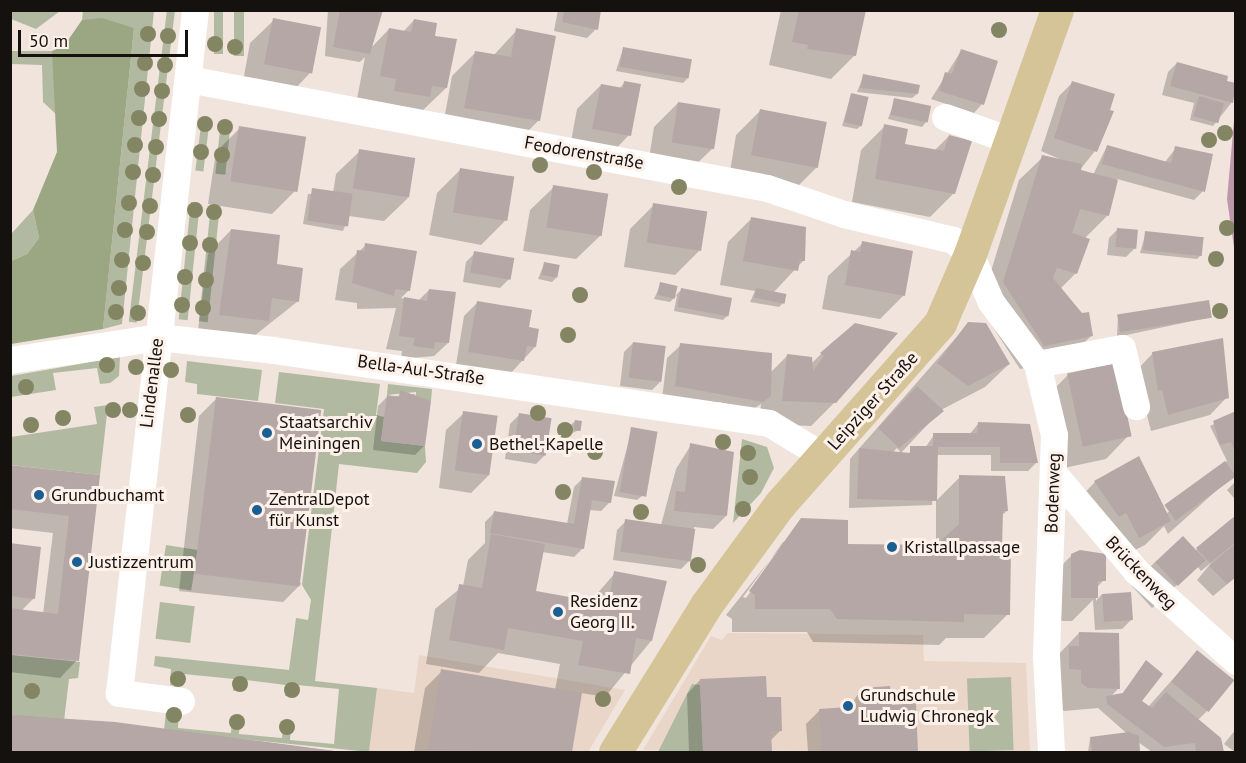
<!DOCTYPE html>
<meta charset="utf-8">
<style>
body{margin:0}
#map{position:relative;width:1246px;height:763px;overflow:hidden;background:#f0e4dc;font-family:"PT Sans",sans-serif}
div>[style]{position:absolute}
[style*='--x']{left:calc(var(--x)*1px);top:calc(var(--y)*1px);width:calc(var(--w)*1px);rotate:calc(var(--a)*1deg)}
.built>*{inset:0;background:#e9d6c9}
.green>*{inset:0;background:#b1b9a1;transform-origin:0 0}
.forest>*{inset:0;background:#9ba683}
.water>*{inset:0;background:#bd98aa}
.shadow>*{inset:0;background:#0003}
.building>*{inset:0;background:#b5a7a6;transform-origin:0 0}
.minor>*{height:27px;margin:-13.5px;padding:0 13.5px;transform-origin:13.5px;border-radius:13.5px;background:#fff}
.major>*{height:33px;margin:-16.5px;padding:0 16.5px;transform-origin:16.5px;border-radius:16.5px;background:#d5c497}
.trees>*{width:16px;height:16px;margin:-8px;border-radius:50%;background:#848563}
.dots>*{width:16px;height:16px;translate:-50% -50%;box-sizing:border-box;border:3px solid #fdf1e9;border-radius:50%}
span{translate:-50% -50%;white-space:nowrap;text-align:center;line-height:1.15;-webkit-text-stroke:6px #fdf1e9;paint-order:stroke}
.street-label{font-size:18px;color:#15110f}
.poi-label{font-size:18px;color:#15110f}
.left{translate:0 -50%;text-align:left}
.frame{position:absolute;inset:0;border:12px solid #15110f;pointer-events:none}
.scale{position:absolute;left:18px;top:30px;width:170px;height:27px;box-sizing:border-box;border:3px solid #15110f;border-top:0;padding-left:8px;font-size:18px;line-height:21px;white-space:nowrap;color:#15110f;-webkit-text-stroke:4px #fdf1e9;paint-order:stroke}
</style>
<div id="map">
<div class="built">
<i style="clip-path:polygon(728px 633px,923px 635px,924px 661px,1026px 663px,1030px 752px,643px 750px,711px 636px,722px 640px)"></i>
<i style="clip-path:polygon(419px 655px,625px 690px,588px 752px,369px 752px,377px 688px,414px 693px)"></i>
</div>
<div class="green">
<i style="clip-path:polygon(11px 10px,60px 10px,60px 11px,36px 29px,11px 19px)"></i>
<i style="left:167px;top:10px;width:8px;height:314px;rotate:7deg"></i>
<i style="clip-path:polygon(83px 11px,154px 11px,122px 324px,103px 329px,134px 28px,82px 20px)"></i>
<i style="left:214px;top:11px;width:9px;height:43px"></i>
<i style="left:234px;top:11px;width:10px;height:45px"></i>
<i style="clip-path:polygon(11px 51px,52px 51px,59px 117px,43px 102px,42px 65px,11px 64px)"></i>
<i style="left:202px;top:117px;width:8px;height:54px;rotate:7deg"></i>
<i style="left:221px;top:120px;width:10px;height:54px;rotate:6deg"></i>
<i style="left:191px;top:202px;width:9px;height:118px;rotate:6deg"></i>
<i style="left:211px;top:205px;width:9px;height:117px;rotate:6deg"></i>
<i style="clip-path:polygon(33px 210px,39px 238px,27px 254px,11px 261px,11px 234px)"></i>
<i style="clip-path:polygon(120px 357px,119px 376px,110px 383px,100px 384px,97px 368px,53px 373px,56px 390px,11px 397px,11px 376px)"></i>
<i style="clip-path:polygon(187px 361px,262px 370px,258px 401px,197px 394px,197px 384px,185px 382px)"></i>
<i style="clip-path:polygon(279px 372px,380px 384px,376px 415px,384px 417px,381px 441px,425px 446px,426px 462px,417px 473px,339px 464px,315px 681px,377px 688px,369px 752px,164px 731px,166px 710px,179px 711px,178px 728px,231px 733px,232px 718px,240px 719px,239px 734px,282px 738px,283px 723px,291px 724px,290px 740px,334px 744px,339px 689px,297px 685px,296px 697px,285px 696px,286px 685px,246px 680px,244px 691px,233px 691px,234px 679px,184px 674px,183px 686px,170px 685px,171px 669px,154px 666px,155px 656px,289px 670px,296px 618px,308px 620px,311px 600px,302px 585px,324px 409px,275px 403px)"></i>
<i style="clip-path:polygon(388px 384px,432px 389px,431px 401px,416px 399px,416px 392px,387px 395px)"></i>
<i style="clip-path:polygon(108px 405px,100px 475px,11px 465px,11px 437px,97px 424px,94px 407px)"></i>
<i style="clip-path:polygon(742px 439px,767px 447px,774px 468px,761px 493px,733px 523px)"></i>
<i style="left:166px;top:545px;width:32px;height:41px;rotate:9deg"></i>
<i style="left:160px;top:602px;width:35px;height:37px;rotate:7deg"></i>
<i style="clip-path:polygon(11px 655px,80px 662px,78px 678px,69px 679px,64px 721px,11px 715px)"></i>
<i style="left:1011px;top:677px;width:73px;height:44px;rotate:88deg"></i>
<i style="clip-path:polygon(692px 684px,700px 685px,703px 752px,658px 752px)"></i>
</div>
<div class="forest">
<i style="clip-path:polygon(102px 18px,134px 28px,103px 329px,11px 344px,11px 261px,27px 254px,39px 238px,33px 210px,57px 152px,52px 51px,64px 46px,82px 20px)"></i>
</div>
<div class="water">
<i style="clip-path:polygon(1235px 110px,1235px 254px,1227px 199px)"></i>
</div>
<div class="shadow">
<i style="clip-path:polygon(328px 10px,380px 10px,370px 49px,389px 29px,403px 32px,414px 20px,433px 37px,446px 88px,422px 111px,357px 99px,365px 57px,360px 62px,325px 56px)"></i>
<i style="clip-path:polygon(558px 10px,600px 10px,596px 29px,587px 38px,554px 31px)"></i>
<i style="clip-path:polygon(781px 10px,864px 10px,855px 55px,831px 79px,769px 65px)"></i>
<i style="clip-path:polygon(274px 20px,311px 72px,288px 96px,242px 87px,250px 43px)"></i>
<i style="clip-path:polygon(517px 30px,538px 121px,515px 144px,442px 131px,452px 76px,476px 52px,493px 56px)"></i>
<i style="clip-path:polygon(623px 49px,687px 79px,683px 83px,616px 71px)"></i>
<i style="clip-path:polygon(961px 51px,982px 104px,974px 113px,931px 99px)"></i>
<i style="clip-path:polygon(1177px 63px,1236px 85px,1232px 102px,1213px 126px,1190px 120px,1194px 103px,1162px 95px,1168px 72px)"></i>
<i style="clip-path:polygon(864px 75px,917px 94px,912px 98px,857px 92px)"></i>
<i style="clip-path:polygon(1073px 82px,1095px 151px,1079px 171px,1093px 175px,1107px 146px,1165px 162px,1176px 148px,1203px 191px,1194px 200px,1117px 179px,1107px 216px,1084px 239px,1076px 273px,1060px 289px,1091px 336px,1067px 360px,1020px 369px,980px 307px,1019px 180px,1043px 157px,1069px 163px,1041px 151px,1059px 96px)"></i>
<i style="clip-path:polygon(624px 83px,629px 135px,606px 159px,569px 152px,577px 109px,601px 85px,619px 89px)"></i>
<i style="clip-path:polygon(851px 95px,862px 125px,857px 129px,842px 126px)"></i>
<i style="clip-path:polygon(895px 100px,926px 122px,922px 127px,888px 119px)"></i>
<i style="clip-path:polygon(678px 103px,712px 149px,688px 172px,648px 165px,654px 127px)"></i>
<i style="clip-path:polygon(760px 111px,818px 166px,794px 190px,729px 178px,736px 135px)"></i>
<i style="clip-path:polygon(885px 126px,903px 145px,934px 151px,949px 136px,954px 193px,930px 217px,852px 202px,861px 150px)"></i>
<i style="clip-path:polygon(240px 128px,296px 190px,272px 214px,208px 204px,216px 152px)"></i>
<i style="clip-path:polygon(360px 151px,408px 198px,384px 221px,349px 216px,343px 231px,303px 224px,308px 194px,333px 193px,336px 174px)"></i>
<i style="clip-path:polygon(460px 170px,505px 221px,481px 245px,429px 235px,437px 193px)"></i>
<i style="clip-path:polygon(554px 187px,600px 236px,576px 259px,523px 251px,530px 210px)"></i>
<i style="clip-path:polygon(654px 205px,699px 251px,675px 275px,624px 267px,630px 229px)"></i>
<i style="clip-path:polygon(752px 218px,803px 261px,773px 293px,783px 303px,779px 307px,750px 302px,755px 291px,720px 285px,728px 242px)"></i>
<i style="clip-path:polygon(1118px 229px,1135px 248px,1126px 257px,1107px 255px,1109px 238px)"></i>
<i style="clip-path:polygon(231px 230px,297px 302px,244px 344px,197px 338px,208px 254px)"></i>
<i style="clip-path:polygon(1146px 232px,1201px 255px,1197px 259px,1140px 253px)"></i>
<i style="clip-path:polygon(863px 243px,904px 295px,880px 319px,822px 309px,828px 276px)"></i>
<i style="clip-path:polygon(366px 245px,409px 290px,401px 298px,418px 301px,429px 290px,448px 343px,434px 356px,401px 359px,402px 351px,386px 349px,396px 308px,357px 309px,357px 303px,335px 300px,340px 269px)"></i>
<i style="clip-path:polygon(475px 253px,509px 279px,500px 288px,463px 282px,466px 262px)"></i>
<i style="clip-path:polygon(544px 264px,556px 278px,552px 282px,538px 279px)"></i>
<i style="clip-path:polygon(661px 284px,674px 297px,681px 290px,727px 316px,723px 320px,674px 311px,677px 295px,670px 302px,654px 299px)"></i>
<i style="clip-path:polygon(477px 303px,527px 328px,535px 347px,510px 374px,456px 365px,464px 316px)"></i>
<i style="clip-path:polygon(1118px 317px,1211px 317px,1117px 337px)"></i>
<i style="clip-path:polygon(968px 324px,1009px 364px,985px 387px,941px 410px,901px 453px,897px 448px,891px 454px,905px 454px,925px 448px,934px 435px,969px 435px,978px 424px,1037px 462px,1028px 471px,991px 471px,991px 455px,937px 455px,932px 505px,849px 508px,850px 459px)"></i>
<i style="clip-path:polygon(834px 341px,835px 402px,811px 426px,759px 424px,761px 404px,752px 410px,719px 402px,715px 406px,662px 399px,667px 358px,681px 345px,770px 373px,788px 355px,811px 364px)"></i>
<i style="clip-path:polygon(633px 343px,661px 381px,652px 390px,620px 386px,624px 352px)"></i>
<i style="clip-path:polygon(1153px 353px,1227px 397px,1210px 415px,1151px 431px,1136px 371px)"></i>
<i style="clip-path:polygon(1068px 375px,1129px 435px,1106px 459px,1059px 469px,1044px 399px)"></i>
<i style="clip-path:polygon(415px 394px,424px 446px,415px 455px,373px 450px,378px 406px,387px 397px)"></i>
<i style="clip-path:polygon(216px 399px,301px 584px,283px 602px,179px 591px,199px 416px)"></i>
<i style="clip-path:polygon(464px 413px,489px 475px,471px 493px,439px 488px,446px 430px)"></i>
<i style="clip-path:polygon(1236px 413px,1236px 473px,1168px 534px,1164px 526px,1145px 545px,1115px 560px,1072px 506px,1095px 482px,1166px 514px,1227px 461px,1210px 426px)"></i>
<i style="clip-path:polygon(519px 415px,545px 455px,536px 464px,505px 459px,510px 424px)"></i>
<i style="clip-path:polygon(575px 421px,579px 430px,570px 434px,571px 425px)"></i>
<i style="clip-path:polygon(632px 429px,642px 496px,637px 500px,614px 496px)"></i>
<i style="clip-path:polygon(691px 445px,726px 516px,713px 529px,694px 527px,690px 560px,681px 569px,613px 560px,617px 530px,626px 521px,661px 525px,676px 469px)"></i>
<i style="clip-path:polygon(10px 466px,98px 476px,77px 660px,60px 678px,10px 672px,10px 545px,34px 598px,21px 611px,43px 614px,53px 533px,10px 528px)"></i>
<i style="clip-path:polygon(evenodd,960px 477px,1007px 511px,1001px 516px,1000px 550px,1008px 614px,984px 638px,946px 638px,939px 645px,813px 642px,807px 632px,732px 632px,732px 619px,726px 615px,802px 520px,846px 546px,936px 546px,936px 501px,960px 477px,783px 542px,786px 542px,746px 598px,743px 597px,783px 542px)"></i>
<i style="clip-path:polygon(583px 478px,610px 502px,601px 511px,589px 510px,583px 548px,574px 557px,542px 552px,535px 593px,590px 602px,615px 573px,651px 641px,605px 697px,581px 693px,571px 752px,414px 752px,425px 688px,442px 671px,555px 690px,560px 664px,498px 653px,479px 673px,426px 664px,435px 609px,463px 586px,468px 560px,485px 543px,485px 522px,494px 513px,567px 524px,574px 487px)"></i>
<i style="clip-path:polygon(1235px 482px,1236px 496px,1234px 498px,1227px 490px)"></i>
<i style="clip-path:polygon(1236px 517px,1236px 577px,1213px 596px,1197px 580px,1212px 562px,1201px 571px,1197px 566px,1152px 608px,1132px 586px,1155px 562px,1195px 551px)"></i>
<i style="clip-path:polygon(1072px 555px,1104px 580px,1096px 588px,1096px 601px,1102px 594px,1131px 620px,1122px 629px,1095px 630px,1093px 600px,1072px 621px,1048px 621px,1048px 579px)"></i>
<i style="clip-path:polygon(1079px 633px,1119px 688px,1110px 697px,1121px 695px,1147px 662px,1140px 701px,1148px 707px,1197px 652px,1207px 711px,1198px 720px,1220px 738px,1222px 752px,1152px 752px,1138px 742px,1137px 752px,1088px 752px,1090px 739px,1132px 738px,1098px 708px,1064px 711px,1058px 706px,1056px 657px)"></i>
<i style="clip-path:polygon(700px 680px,766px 699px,781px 730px,770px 741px,770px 752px,689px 752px,687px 694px)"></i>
<i style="clip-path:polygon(861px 690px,890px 706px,914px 705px,917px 752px,808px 752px,806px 724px,820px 710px,848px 709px)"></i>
<i style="clip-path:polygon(10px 715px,115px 723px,341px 752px,10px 752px)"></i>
<i style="clip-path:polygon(1236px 729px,1236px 752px,1235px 752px,1224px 744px)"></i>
</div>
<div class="building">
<i style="clip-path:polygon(340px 10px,383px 10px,370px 54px,333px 47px)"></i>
<i style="clip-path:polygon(564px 10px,601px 10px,598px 30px,562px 22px)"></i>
<i style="clip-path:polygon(799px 10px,866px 10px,856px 56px,807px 49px,808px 45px,792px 42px)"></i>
<i style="left:273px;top:18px;width:49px;height:47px;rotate:11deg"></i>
<i style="clip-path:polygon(414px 19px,437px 23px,435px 36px,457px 39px,447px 88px,432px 86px,430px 97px,394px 91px,396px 79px,380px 76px,389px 28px,411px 32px)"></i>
<i style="clip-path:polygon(516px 28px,556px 36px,540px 121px,464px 108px,475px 51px,511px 57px)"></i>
<i style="left:623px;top:47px;width:70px;height:20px;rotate:10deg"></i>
<i style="clip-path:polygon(961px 49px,998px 61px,984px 105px,939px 91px,945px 72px,952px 74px)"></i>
<i style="clip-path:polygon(1177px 62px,1228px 76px,1227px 81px,1236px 83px,1233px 103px,1170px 86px)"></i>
<i style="clip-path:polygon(863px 74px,920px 85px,918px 94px,860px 88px)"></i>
<i style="clip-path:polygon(624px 81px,641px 84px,631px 136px,592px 129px,601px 84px,623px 88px)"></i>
<i style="clip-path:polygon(1072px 81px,1115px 94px,1110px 110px,1114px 111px,1097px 152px,1054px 138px)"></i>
<i style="left:851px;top:93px;width:18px;height:30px;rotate:13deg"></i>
<i style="left:1199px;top:96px;width:26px;height:21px;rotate:16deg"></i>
<i style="left:894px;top:98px;width:38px;height:17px;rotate:12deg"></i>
<i style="left:678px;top:102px;width:43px;height:41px;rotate:9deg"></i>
<i style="left:760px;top:109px;width:68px;height:47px;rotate:11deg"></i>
<i style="clip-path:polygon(884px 124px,908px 129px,905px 144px,944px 151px,949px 135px,972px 141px,955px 194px,875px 179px)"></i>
<i style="left:239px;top:126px;width:68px;height:56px;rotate:9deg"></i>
<i style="clip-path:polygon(1107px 145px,1171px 163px,1175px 146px,1213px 154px,1205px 192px,1102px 164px)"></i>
<i style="left:359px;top:149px;width:57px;height:40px;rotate:9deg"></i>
<i style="clip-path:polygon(1042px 155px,1082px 164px,1081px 170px,1118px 180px,1109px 216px,1080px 209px,1072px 233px,1090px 239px,1077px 274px,1057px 268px,1053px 278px,1082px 313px,1089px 312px,1093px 336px,1044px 346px,1003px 282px)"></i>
<i style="left:460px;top:168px;width:55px;height:45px;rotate:9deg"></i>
<i style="left:553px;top:185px;width:56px;height:43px;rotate:9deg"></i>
<i style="left:312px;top:188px;width:41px;height:33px;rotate:8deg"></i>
<i style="left:653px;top:203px;width:55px;height:40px;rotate:9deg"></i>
<i style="clip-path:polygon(751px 217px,806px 227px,805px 261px,800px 261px,798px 271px,743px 261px)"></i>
<i style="left:1117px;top:228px;width:21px;height:19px;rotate:5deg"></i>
<i style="clip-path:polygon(231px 229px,280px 235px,277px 264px,303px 268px,299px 302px,272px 298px,269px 321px,219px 315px)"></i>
<i style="left:1145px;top:231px;width:59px;height:19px;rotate:6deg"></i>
<i style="clip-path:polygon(862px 241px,913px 251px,905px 296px,845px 285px,851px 250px,860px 252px)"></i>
<i style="clip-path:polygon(365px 243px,417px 251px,410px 291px,395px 289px,394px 296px,352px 283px,357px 250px,364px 251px)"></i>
<i style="left:474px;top:251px;width:41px;height:22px;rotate:10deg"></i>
<i style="left:544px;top:262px;width:16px;height:13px;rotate:11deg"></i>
<i style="left:660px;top:282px;width:18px;height:13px;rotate:13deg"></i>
<i style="left:681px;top:288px;width:52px;height:19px;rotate:11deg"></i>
<i style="left:756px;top:288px;width:31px;height:10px;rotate:11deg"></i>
<i style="clip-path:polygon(429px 289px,456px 292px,449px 343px,435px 342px,434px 349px,413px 346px,415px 338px,399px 336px,404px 297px,427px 301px)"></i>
<i style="left:1209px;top:300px;width:18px;height:93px;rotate:81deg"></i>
<i style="clip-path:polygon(477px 301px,532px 310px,529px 327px,539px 329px,536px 347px,527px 346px,524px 361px,468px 352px)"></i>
<i style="clip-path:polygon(968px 322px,986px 323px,1010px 364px,968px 386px,937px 363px)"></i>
<i style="clip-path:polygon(855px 323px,898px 333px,836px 403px,782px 401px,787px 354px,812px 357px,813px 371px,824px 356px,820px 353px)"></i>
<i style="clip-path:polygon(1223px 338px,1229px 398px,1168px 415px,1162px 390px,1158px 391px,1152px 352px)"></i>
<i style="left:633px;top:342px;width:33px;height:36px;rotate:7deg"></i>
<i style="clip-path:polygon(680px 343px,772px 353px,771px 396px,763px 402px,675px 386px)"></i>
<i style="left:1116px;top:363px;width:75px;height:50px;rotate:78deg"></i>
<i style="clip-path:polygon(917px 386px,944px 411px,899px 448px,878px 428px)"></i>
<i style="clip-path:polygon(400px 390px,431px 401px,425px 446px,381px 441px,387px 395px,399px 397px)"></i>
<i style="left:216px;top:397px;width:106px;height:178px;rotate:7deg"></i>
<i style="left:463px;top:411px;width:35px;height:60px;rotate:8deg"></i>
<i style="clip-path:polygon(1236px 411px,1236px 453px,1235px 453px,1231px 442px,1220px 445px,1213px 421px)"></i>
<i style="left:519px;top:413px;width:33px;height:38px;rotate:9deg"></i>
<i style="left:575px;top:420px;width:7px;height:10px;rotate:8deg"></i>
<i style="clip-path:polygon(978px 422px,1030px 424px,1038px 463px,1000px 463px,1000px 447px,938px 447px,937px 501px,857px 499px,859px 448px,910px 453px,910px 446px,933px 446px,933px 433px,977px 433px)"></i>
<i style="left:631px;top:427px;width:27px;height:66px;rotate:10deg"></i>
<i style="clip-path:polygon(690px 443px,734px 452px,727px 516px,674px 511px,676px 491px,685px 492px)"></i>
<i style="clip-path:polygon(1139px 456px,1171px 521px,1139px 538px,1126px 513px,1119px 517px,1094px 481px)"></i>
<i style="left:1225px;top:461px;width:19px;height:75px;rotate:54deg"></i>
<i style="clip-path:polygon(10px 465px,100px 475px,79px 661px,10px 654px,10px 608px,58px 614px,69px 516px,10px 509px)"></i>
<i style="clip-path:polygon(959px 475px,1005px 476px,1008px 511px,1003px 511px,1002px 549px,1011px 549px,1010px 615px,964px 614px,964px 622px,837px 619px,830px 609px,755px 609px,755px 595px,749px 591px,801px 518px,848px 520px,848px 544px,936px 545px,959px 524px)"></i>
<i style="clip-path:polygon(582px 477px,615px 481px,611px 503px,592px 500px,584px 549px,490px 533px,494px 511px,574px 524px)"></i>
<i style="clip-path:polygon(1236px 515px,1236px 542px,1210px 563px,1196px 548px)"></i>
<i style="left:625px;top:519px;width:71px;height:33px;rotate:8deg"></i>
<i style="clip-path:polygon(491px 534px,545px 544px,536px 591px,608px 604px,614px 571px,667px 581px,652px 641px,636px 638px,630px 674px,578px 665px,583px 641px,508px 628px,504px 650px,449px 640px,459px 584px,482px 588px)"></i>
<i style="left:1183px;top:536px;width:33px;height:38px;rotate:47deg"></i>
<i style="clip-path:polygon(10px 543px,41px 547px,35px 599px,10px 596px)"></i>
<i style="clip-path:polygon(1236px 543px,1236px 577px,1227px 584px,1209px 566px)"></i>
<i style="clip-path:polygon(1080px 550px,1106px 554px,1106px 581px,1098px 581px,1098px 598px,1071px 598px,1071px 554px)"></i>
<i style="left:1131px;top:592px;width:28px;height:29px;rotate:86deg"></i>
<i style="clip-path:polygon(1079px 632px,1119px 633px,1120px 689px,1088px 688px,1081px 683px,1081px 670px,1069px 669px,1069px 646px,1079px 646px)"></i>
<i style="left:1197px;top:650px;width:48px;height:41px;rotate:39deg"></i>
<i style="clip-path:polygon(1146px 660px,1163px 674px,1142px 701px,1152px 708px,1166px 692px,1221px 738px,1224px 752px,1196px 752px,1195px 743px,1164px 747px,1107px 704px,1106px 696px,1123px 693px)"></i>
<i style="clip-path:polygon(441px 669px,582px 693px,572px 752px,428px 750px)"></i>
<i style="clip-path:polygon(766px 676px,767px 697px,781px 697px,782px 731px,771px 731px,772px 752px,703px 752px,700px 679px)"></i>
<i style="clip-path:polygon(890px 686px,892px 705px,916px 703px,918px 752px,822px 752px,819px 709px,862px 706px,861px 688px)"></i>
<i style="clip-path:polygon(10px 715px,115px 722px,342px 752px,10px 752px)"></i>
<i style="clip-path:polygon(1129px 732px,1139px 736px,1140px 751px,1092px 752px,1090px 737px)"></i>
</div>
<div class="minor">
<i style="--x:188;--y:79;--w:589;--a:10.66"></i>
<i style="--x:767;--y:188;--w:81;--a:18.7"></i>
<i style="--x:844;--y:214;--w:112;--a:13.4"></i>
<i style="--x:953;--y:240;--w:22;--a:39"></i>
<i style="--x:970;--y:254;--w:52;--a:66.4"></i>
<i style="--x:991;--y:302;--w:77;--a:53.4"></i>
<i style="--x:1037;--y:364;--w:73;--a:76.5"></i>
<i style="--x:1054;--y:435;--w:221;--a:92.1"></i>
<i style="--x:1046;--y:656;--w:96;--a:87"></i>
<i style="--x:945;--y:117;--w:69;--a:19.5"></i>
<i style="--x:10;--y:360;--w:150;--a:-8.8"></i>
<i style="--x:158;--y:337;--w:116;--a:6.4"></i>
<i style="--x:273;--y:350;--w:501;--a:8.37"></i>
<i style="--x:769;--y:423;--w:63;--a:31.4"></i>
<i style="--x:1037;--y:364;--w:86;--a:-10.7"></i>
<i style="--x:1122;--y:348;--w:60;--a:76.4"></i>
<i style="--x:1055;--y:475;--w:126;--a:49.8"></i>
<i style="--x:1136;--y:571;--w:135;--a:42"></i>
<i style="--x:181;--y:701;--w:63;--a:-172.6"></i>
<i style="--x:119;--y:693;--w:687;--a:-83.65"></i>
</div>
<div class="major">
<i style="--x:615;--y:752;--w:173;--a:-58.2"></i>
<i style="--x:706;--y:605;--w:125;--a:-53.8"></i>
<i style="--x:780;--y:504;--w:242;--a:-48.5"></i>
<i style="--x:940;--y:323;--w:75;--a:-66.5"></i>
<i style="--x:970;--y:254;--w:259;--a:-70.4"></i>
</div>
<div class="trees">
<i style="left:999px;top:30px"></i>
<i style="left:148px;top:34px"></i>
<i style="left:168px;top:36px"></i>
<i style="left:215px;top:44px"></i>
<i style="left:235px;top:47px"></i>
<i style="left:145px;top:63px"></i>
<i style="left:165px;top:65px"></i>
<i style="left:142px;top:89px"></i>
<i style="left:162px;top:91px"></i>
<i style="left:139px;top:118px"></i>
<i style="left:159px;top:119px"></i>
<i style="left:205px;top:124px"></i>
<i style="left:225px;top:127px"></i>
<i style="left:1225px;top:133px"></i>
<i style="left:1209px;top:140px"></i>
<i style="left:135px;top:145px"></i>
<i style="left:156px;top:147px"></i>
<i style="left:201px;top:152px"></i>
<i style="left:222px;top:155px"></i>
<i style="left:540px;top:165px"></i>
<i style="left:133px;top:172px"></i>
<i style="left:594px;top:172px"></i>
<i style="left:153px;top:175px"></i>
<i style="left:679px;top:187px"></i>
<i style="left:129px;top:203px"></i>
<i style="left:150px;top:206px"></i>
<i style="left:195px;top:210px"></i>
<i style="left:214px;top:212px"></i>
<i style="left:1227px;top:228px"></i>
<i style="left:125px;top:230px"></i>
<i style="left:147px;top:232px"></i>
<i style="left:190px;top:243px"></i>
<i style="left:210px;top:245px"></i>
<i style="left:1216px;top:259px"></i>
<i style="left:122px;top:260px"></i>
<i style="left:143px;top:263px"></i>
<i style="left:185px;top:277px"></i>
<i style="left:206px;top:280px"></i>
<i style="left:119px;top:288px"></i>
<i style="left:580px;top:295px"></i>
<i style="left:182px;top:305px"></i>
<i style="left:203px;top:308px"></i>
<i style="left:1220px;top:311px"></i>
<i style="left:116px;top:312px"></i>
<i style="left:138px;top:313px"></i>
<i style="left:568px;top:335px"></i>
<i style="left:107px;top:365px"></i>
<i style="left:136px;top:367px"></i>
<i style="left:171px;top:370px"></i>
<i style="left:26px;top:387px"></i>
<i style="left:113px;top:410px"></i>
<i style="left:130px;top:410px"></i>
<i style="left:538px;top:413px"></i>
<i style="left:188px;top:415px"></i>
<i style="left:63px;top:418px"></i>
<i style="left:31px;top:425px"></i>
<i style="left:565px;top:430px"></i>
<i style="left:723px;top:442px"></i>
<i style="left:595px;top:452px"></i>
<i style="left:748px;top:453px"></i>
<i style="left:750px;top:477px"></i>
<i style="left:563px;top:492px"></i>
<i style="left:743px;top:509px"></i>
<i style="left:641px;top:512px"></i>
<i style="left:698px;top:565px"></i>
<i style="left:178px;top:679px"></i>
<i style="left:240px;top:684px"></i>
<i style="left:292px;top:690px"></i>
<i style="left:32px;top:691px"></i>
<i style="left:603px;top:699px"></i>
<i style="left:174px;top:715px"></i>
<i style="left:237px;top:722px"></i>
<i style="left:287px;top:727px"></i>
</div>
<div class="dots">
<i style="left:267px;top:433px;background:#1a5e93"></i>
<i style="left:477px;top:444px;background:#1a5e93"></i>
<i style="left:39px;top:495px;background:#1a5e93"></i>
<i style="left:257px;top:510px;background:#1a5e93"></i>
<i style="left:892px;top:547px;background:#1a5e93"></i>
<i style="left:77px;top:562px;background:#1a5e93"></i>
<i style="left:558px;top:612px;background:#1a5e93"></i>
<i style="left:848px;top:706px;background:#1a5e93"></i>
</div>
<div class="street-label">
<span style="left:584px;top:153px;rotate:10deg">Feodorenstraße</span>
<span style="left:421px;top:370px;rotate:8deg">Bella-Aul-Straße</span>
<span style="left:152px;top:383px;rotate:-83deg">Lindenallee</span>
<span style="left:873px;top:401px;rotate:-48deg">Leipziger Straße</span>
<span style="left:1053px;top:493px;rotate:-88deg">Bodenweg</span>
<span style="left:1141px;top:573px;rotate:46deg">Brückenweg</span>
</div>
<div class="poi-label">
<span class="left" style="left:279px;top:433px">Staatsarchiv<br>Meiningen</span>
<span class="left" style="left:489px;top:444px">Bethel-Kapelle</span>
<span class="left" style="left:51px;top:495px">Grundbuchamt</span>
<span class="left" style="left:269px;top:510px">ZentralDepot<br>für Kunst</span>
<span class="left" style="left:904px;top:547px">Kristallpassage</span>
<span class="left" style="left:89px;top:562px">Justizzentrum</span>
<span class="left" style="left:570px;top:612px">Residenz<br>Georg II.</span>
<span class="left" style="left:860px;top:706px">Grundschule<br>Ludwig Chronegk</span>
</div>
<div class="frame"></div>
<div class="scale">50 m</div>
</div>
